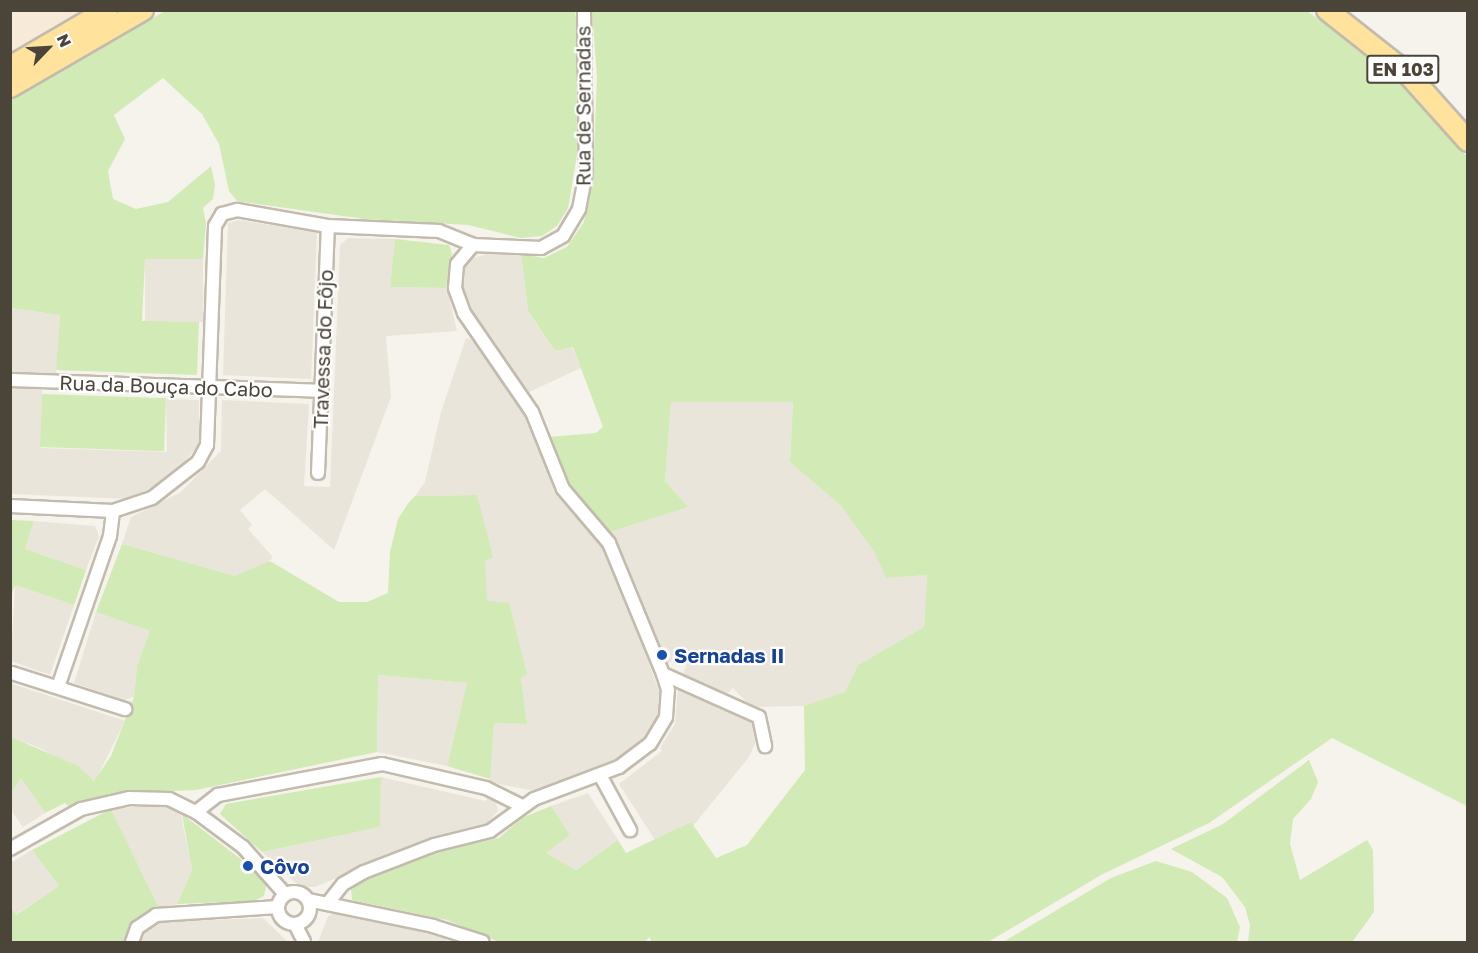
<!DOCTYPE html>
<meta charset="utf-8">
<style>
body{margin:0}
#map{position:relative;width:1478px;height:953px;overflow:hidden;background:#f6f3ec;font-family:"Golos Text",sans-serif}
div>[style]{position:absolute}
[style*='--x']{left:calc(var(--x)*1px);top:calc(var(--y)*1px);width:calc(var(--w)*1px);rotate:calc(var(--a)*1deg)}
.residential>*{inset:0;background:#eae5da;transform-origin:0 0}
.commercial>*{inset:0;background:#f7ead8}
.green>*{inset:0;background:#d2eab5;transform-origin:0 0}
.roads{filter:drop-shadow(2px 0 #c2bbae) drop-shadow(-2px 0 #c2bbae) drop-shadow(0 2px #c2bbae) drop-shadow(0 -2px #c2bbae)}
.minor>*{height:12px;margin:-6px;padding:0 6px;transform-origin:6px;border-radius:6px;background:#fff}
.minor>.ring{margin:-6px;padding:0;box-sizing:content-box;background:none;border:12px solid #fff;border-radius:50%}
.primary>*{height:20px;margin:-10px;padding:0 10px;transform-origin:10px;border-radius:10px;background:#ffe39c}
.dots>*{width:16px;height:16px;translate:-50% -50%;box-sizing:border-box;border:3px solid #fff;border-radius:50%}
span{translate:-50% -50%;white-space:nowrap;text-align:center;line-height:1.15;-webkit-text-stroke:4.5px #fff;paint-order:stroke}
.shield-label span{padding:2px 4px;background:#fff;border:2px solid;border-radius:4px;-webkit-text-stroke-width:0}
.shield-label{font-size:18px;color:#4b4439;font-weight:700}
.street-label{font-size:20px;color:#4b4439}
.transit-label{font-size:20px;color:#164399;font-weight:700}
.left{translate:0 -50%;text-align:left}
.frame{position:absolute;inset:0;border:12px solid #4b4439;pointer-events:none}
.north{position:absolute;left:18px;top:18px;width:60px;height:60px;-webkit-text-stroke:4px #fff;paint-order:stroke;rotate:65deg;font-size:16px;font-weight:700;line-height:24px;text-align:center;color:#4b4439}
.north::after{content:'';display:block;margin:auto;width:21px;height:27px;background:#4b4439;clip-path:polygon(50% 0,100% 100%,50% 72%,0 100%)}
</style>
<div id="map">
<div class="residential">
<i style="clip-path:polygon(238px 220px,317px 232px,311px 379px,223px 375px,228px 223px)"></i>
<i style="clip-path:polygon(348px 238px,395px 239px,390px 287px,447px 288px,457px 331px,386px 336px,391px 397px,334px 550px,265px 489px,240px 510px,252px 525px,248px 529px,273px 557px,264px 567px,235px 576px,122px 544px,131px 517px,181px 492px,221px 451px,222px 400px,309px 404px,304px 486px,330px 487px,340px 245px)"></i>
<i style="clip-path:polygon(498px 251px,521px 254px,528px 312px,555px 351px,572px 347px,581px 368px,529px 392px,475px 321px,460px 287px,466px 265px,473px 258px)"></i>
<i style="left:145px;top:259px;width:58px;height:63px"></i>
<i style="clip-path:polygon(11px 308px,60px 315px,56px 375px,11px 374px)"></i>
<i style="clip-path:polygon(466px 338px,475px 341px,515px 395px,538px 442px,555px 494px,603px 542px,663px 701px,652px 729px,623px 758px,591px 776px,534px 791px,489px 782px,494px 723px,527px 724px,521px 678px,487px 602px,477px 495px,415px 496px,425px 482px,441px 412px)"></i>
<i style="clip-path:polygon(11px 387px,42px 388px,41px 448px,167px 452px,166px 399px,199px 400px,199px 444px,174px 475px,130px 499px,11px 494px)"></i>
<i style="clip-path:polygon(671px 402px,793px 402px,790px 462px,841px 506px,873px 550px,886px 578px,927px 575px,924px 627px,858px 665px,845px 692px,809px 706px,751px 707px,733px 688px,724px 696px,682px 677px,691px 653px,684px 646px,668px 664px,610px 532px,688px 507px,665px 481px)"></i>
<i style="clip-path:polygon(34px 521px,95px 526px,99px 536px,86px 570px,25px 549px)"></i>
<i style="clip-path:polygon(15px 585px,74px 605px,50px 675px,11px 661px)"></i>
<i style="clip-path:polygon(96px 612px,150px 631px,137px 666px,134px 697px,124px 700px,74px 683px)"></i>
<i style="clip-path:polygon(378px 675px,467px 683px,447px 766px,377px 752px)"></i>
<i style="clip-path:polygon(10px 683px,125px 721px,95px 781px,40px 748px,11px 737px)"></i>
<i style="clip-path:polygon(678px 687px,751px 718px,759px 735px,749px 757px,693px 826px,690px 822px,655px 840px,619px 784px,662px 751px,660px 748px,675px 724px)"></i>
<i style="clip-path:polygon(381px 777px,486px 801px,488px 797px,496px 802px,498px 811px,485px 825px,430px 839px,315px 887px,300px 887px,262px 852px,380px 827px)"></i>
<i style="clip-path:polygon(21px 778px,45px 813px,23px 827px,11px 810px,11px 794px)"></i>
<i style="clip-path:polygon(588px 793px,618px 840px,576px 870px,546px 853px,570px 835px,551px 806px)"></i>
<i style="clip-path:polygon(157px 805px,180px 810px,192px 870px,177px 904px,159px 908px,111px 809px)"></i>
<i style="clip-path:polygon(32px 850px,59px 886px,15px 915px,11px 905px,10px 863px)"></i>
<i style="clip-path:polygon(336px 913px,443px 936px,447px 942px,318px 942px,328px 916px)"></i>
<i style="clip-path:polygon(263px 918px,287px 941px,139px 942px,145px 928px,154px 922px)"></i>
</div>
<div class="commercial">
<i style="clip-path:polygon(11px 10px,87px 11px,11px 55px)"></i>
</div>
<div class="green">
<i style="clip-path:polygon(165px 11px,575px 11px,582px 58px,578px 149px,568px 208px,557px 226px,542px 236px,521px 238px,468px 225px,365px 219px,237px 201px,229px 191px,219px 144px,202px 114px,163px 78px,114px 115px,125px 139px,108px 171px,113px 199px,136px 209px,168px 202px,211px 166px,215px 185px,213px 199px,203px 208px,206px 224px,203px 259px,145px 259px,142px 321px,199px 322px,197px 375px,56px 370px,60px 315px,11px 308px,10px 100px)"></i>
<i style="clip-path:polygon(592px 11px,1307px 11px,1386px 69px,1428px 108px,1468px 158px,1467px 806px,1332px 738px,1209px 823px,1101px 875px,988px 942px,651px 942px,650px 937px,644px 942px,499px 942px,447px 920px,352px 900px,351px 890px,369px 877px,436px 851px,499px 838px,522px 818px,551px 806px,570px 835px,546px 853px,576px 870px,618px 840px,626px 853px,691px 822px,716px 858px,747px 845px,805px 770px,804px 706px,845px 692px,858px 665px,924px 627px,927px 575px,886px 578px,873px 550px,841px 506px,790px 462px,793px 402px,671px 402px,665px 481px,688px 507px,610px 532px,570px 490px,550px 437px,596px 433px,603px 427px,573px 347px,555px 351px,528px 311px,521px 254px,544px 258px,567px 247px,584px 222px,593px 178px,597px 77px)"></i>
<i style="clip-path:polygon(395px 239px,449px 245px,452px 253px,446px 288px,390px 287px)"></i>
<i style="left:42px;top:394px;width:124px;height:53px;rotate:2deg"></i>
<i style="clip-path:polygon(477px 495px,493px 557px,485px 561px,487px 601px,509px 603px,527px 674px,521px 678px,527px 724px,494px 723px,490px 779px,447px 766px,467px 683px,378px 675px,377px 752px,196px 790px,119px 793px,69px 807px,65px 803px,45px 813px,21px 778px,11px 794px,11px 737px,78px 766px,94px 781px,111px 756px,134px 697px,137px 666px,150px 631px,96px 612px,122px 544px,235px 576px,270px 561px,339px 602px,367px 602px,388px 593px,390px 552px,398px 519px,409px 502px,415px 496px)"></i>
<i style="clip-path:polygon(11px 520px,34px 521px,25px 549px,86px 570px,74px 605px,15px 585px,11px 597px)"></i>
<i style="clip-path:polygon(1309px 760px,1318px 782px,1311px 799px,1293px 819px,1290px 844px,1300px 880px,1367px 840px,1373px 850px,1374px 912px,1352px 942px,1248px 942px,1250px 925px,1245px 907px,1222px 877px,1171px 849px,1223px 824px)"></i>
<i style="clip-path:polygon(381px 777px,380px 827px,262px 852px,220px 814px,226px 804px)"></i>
<i style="clip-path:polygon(111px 809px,159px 908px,137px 920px,126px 942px,11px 942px,10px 905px,16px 915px,59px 886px,32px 850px)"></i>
<i style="clip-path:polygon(182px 814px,255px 870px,266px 886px,264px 896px,254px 901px,177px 904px,192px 870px)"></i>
<i style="clip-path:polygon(1156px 861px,1192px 872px,1227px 898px,1240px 927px,1237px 942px,1003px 942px,1111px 878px)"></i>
</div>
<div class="roads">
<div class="minor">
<i style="--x:10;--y:380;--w:311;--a:2"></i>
<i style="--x:318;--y:473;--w:247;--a:-87.7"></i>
<i style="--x:10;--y:506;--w:103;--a:2.8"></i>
<i style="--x:113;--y:511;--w:41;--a:-18.4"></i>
<i style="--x:152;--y:498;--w:58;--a:-38"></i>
<i style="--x:198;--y:462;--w:19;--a:-62"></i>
<i style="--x:207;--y:445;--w:219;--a:-87.9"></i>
<i style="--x:215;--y:226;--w:14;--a:-60"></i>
<i style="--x:222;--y:214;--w:16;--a:-15"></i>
<i style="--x:237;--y:210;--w:92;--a:10"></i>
<i style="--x:328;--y:226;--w:111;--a:2.6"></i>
<i style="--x:439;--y:231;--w:37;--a:22"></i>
<i style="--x:12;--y:673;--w:119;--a:17.7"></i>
<i style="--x:663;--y:674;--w:105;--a:24.1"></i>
<i style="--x:759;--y:717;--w:30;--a:78"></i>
<i style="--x:58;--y:687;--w:160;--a:-71"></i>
<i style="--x:110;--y:536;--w:25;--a:-83"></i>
<i style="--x:600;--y:775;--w:63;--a:61.4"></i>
<i style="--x:196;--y:812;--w:28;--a:-38"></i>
<i style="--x:218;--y:795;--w:167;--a:-10.7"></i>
<i style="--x:382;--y:764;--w:107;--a:13"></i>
<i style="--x:486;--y:788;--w:40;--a:26.6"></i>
<i style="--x:10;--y:849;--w:81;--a:-29.4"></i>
<i style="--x:81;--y:809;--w:49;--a:-12.9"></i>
<i style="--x:129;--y:798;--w:40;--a:1.4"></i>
<i style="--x:169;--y:799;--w:30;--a:26"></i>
<i style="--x:196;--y:812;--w:59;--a:36.7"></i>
<i style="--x:243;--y:847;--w:63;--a:48.2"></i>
<i class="ring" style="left:278px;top:892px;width:20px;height:20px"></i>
<i style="--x:308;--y:900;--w:128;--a:11.7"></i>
<i style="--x:433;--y:926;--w:52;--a:17.7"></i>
<i style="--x:328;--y:903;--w:24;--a:-52"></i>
<i style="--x:343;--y:884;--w:24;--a:-30"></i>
<i style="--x:364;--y:872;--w:75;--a:-21.1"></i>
<i style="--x:434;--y:845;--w:58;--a:-14"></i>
<i style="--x:490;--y:831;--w:54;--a:-36"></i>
<i style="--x:534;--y:799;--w:91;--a:-20.6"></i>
<i style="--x:619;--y:767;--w:39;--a:-37"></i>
<i style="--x:650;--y:744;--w:31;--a:-59"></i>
<i style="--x:666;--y:717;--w:27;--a:-86"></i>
<i style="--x:668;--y:690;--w:17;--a:-107"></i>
<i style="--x:663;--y:674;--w:142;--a:-112.4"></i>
<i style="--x:609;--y:543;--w:71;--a:-130.4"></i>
<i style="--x:563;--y:489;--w:83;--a:-111.9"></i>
<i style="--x:532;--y:412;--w:120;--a:-124.5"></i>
<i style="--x:464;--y:313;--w:27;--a:-110"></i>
<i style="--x:455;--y:288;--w:24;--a:-85"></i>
<i style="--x:457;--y:264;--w:25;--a:-50"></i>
<i style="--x:473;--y:245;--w:68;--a:2.5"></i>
<i style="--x:541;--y:248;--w:25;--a:-29"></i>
<i style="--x:563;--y:236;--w:31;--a:-59"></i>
<i style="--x:579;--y:209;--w:38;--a:-79"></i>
<i style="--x:586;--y:172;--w:162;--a:-90.7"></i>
<i style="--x:295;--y:924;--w:20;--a:63"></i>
<i style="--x:132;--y:942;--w:15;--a:-70"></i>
<i style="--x:137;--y:928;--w:23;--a:-34"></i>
<i style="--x:156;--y:915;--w:122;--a:-3.8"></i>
</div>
<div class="primary">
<i style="--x:1327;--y:10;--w:103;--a:38.3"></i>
<i style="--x:1408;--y:74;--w:90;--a:48.2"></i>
<i style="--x:10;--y:67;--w:113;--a:-30.4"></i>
<i style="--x:10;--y:87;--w:154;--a:-30.1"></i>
</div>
</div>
<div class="dots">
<i style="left:662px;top:655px;background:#1a4fb4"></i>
<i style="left:248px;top:866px;background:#1a4fb4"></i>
</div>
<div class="shield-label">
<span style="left:1403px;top:69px">EN 103</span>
</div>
<div class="street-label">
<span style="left:583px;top:106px;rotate:-90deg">Rua de Sernadas</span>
<span style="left:323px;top:349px;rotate:-88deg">Travessa do Fôjo</span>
<span style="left:166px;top:386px;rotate:2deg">Rua da Bouça do Cabo</span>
</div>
<div class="transit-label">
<span class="left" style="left:674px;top:655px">Sernadas II</span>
<span class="left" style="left:260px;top:866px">Côvo</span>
</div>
<div class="frame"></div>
<div class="north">N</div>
</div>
